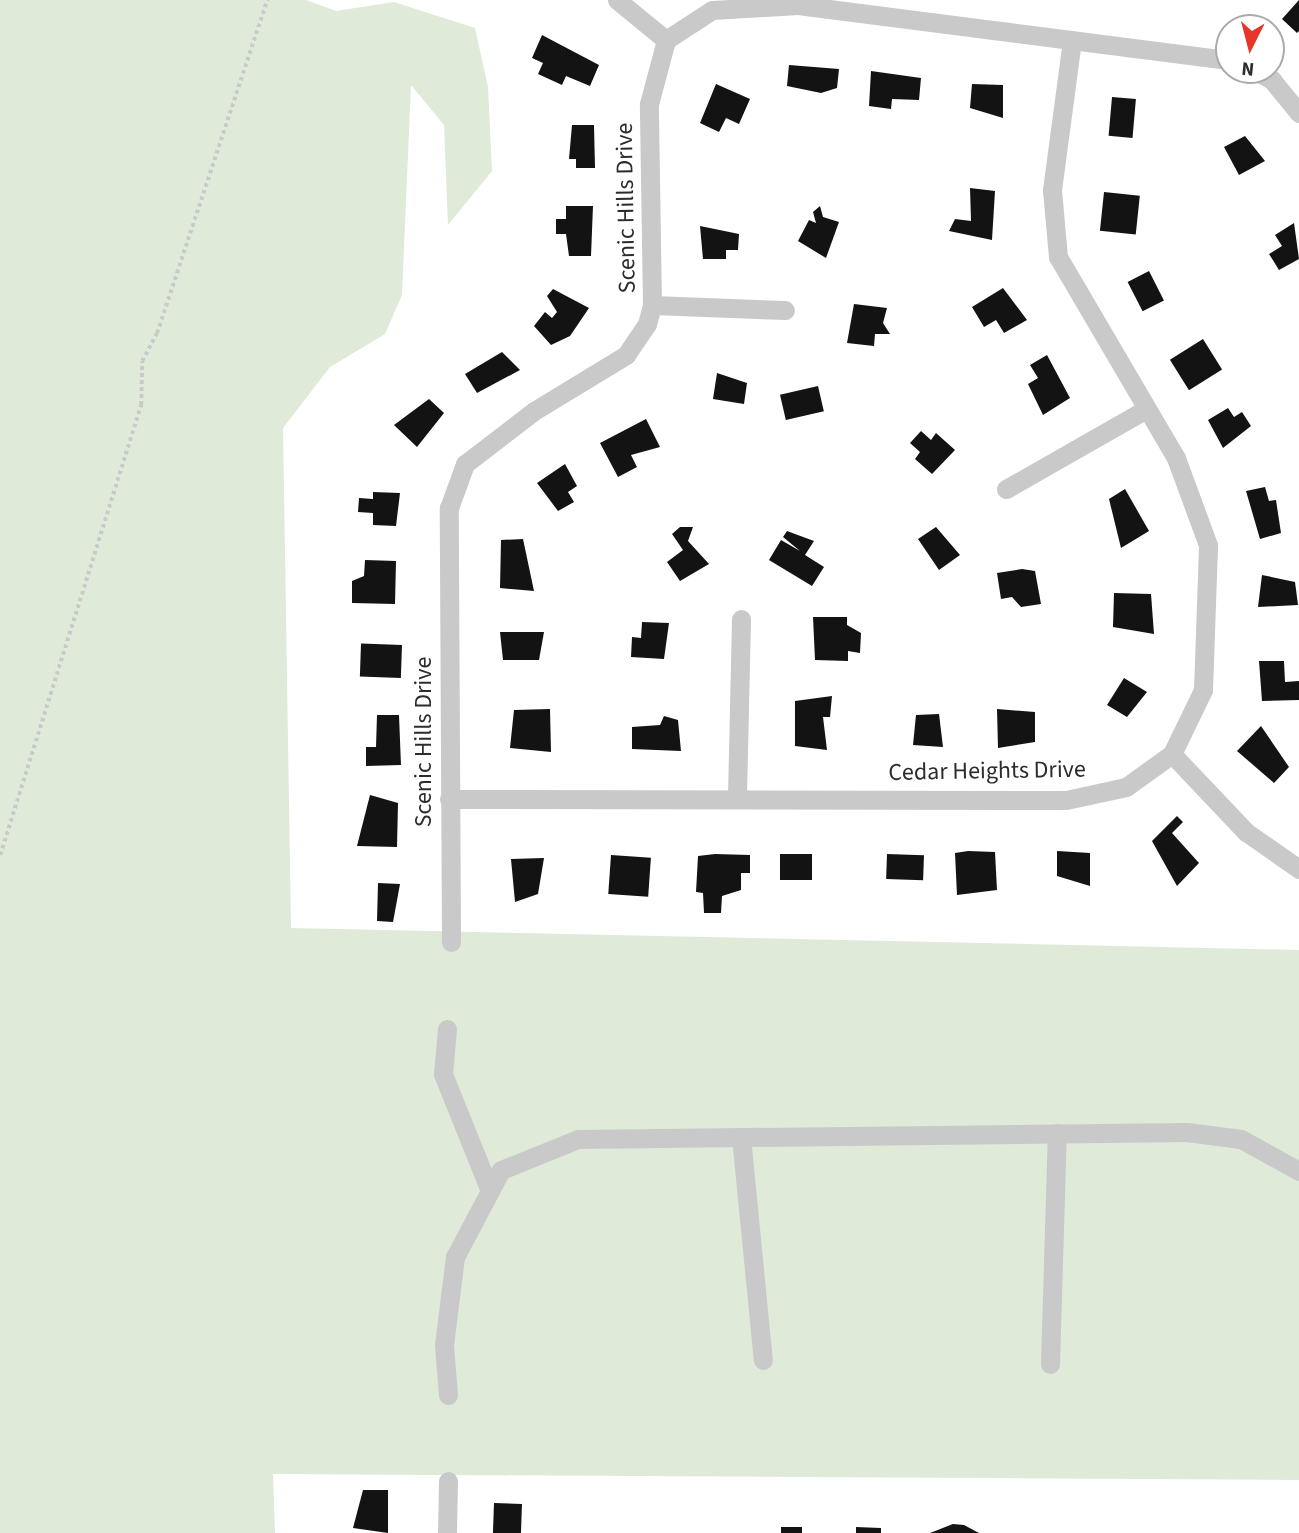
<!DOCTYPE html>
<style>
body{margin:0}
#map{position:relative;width:1299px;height:1533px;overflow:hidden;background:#fff;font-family:"Source Sans 3",sans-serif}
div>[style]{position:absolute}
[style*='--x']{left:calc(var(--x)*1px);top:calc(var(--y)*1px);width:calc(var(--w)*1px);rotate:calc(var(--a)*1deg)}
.green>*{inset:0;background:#dfead8}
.building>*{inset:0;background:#131313;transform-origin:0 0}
.path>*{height:3.5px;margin-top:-1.75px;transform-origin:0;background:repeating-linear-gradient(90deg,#c9c9c9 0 3.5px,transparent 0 7px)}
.minor>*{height:19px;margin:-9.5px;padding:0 9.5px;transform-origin:9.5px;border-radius:9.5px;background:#c9c9c9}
span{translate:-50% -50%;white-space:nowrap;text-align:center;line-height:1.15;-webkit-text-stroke:7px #fff;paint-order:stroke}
.street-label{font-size:24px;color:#2c2c2c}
.north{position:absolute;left:1215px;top:14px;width:70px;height:70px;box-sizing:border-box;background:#fff;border:2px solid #ababab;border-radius:50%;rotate:186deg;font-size:19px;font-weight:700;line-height:28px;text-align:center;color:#2c2c2c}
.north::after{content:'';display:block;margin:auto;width:24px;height:32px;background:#e6362a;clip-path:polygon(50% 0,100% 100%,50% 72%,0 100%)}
</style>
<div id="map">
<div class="green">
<i style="clip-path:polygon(0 0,306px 0,336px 11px,394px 2px,475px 28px,488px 87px,492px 171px,448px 225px,444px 125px,411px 85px,402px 295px,385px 334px,330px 367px,283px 428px,291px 928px,1299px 950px,1299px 1480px,273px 1474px,275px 1533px,0 1533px)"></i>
</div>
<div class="building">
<i style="clip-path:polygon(1299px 0,1299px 31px,1297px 33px,1282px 19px)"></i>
<i style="clip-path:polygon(542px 35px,599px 65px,590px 86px,566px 76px,562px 85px,538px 74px,543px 63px,532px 58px)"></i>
<i style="clip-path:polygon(789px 65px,839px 69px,837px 88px,821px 93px,787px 86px)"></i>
<i style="clip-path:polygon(871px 71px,921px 78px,919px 100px,892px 99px,891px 109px,869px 106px)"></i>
<i style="clip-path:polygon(716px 84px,750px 99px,739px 124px,726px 118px,719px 132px,700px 123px)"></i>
<i style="clip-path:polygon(972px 84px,1003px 85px,1003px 118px,970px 108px)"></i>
<i style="left:1112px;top:97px;width:24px;height:39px;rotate:5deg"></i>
<i style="clip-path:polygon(572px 125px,594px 125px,595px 168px,576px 168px,576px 159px,569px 159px)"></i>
<i style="clip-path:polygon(1245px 136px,1265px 161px,1239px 175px,1224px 147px)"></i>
<i style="clip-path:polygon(970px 188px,995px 191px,992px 240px,949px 231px,955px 219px,971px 221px)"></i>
<i style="left:1104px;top:192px;width:36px;height:39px;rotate:6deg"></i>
<i style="clip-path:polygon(566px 206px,593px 206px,591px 256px,569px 256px,566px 234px,556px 234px,556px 219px,566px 219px)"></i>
<i style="clip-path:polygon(820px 206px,823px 217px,839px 222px,826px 258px,798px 241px,809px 220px,816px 223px,813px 212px)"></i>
<i style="clip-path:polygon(1294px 223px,1299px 259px,1279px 270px,1269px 254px,1282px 246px,1275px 235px)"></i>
<i style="clip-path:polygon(700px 226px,739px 234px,738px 250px,726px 250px,726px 259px,703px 259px)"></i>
<i style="left:1149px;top:271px;width:33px;height:24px;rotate:63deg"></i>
<i style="clip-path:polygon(1003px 288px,1027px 320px,1004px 333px,996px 320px,984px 327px,972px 307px)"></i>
<i style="clip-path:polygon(553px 289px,589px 308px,570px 336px,551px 345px,534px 326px,545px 312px,552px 318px,557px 312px,547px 296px)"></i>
<i style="clip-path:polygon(854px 304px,887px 308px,883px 323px,890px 334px,875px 334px,874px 346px,847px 343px)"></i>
<i style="left:1203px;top:339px;width:36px;height:39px;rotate:58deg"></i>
<i style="clip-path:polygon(502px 352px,520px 370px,477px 393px,465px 374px)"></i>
<i style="clip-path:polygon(1047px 355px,1070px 398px,1043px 415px,1028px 384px,1038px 378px,1030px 365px)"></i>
<i style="clip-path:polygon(717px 373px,747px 383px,744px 404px,713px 399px)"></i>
<i style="left:818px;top:386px;width:26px;height:39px;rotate:77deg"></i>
<i style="clip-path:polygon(429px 399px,444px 413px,417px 447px,394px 425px)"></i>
<i style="clip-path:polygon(1228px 408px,1234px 417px,1242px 412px,1251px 426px,1223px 448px,1208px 420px)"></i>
<i style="clip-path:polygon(646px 419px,660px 447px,631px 455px,637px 467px,618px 477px,600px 443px)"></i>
<i style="clip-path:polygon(921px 431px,931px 440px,936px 433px,955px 450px,932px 474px,915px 459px,920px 452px,910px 443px)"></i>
<i style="clip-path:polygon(565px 464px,577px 486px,568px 492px,574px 502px,558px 511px,537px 483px)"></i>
<i style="clip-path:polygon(1265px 487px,1269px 501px,1276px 500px,1281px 533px,1260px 539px,1246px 491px)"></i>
<i style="clip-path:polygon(1125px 489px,1149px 531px,1121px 548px,1109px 499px)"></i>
<i style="clip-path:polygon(373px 492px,400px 493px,396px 526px,373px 525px,373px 513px,358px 512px,359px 498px,373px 499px)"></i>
<i style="clip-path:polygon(680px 527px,693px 527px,688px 541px,709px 564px,680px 581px,667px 562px,683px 550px,672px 534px)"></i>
<i style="clip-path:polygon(936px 527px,960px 555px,939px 570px,918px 539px)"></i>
<i style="clip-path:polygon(787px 531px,814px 541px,805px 555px,824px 567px,812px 586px,769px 560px,781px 540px,800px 551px,783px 537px)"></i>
<i style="clip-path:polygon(523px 539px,534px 591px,500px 588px,501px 540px)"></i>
<i style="clip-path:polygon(365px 560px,396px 561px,395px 604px,352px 603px,352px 581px,364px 576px)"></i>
<i style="clip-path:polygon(1022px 569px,1035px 571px,1041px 604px,1021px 607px,1012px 597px,1001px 599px,997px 573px)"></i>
<i style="clip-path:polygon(1262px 575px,1295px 582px,1298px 605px,1258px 607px)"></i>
<i style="clip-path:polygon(1114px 593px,1151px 594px,1154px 634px,1113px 627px)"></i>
<i style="clip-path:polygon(813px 617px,847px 617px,847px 625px,861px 633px,860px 653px,848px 651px,848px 661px,815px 660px)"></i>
<i style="clip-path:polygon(642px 622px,669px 623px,664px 659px,631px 657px,632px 637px,641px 638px)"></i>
<i style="clip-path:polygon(500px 632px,544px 632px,539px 660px,503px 660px)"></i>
<i style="left:402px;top:645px;width:33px;height:41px;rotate:92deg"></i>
<i style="clip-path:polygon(1259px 661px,1284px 661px,1285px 682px,1299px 681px,1299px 700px,1262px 701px)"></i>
<i style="clip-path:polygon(1124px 678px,1147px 692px,1127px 717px,1107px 705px)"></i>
<i style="clip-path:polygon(832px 696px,830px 717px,823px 717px,827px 750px,795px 746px,795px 701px)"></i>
<i style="clip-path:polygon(550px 709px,551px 752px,510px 748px,514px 710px)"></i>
<i style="clip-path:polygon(997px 709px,1035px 712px,1035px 742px,998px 748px)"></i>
<i style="clip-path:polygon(939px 714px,943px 747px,913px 745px,916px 715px)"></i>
<i style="clip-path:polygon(377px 715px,399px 715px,401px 765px,366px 766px,366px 747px,376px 747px)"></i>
<i style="clip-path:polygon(664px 716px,678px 720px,681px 751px,632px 749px,632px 727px,660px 725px)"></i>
<i style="clip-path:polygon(1261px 726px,1289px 767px,1274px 783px,1237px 751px)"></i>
<i style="clip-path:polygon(370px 795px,398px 803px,397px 847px,357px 846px)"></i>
<i style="clip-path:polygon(1177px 816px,1183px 822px,1172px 833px,1199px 863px,1177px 886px,1152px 841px)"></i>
<i style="clip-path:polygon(968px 851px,995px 852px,997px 890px,957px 895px,955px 853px)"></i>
<i style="clip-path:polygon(1057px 851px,1090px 853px,1090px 886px,1057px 876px)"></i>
<i style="clip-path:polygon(715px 854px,750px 855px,750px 873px,741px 873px,741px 890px,722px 896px,721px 913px,704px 913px,703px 893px,696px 892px,698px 856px)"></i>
<i style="left:812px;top:854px;width:26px;height:32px;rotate:90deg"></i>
<i style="left:887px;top:854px;width:37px;height:25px;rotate:2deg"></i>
<i style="left:611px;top:855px;width:40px;height:39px;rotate:4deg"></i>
<i style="clip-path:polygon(544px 858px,538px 894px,515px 902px,511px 859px)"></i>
<i style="clip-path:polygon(378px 883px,400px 884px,393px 922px,377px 921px)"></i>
<i style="clip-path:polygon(363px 1490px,388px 1490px,388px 1533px,353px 1528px)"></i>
<i style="left:494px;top:1503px;width:28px;height:30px;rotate:2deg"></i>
<i style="clip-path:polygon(953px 1524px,964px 1525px,979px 1533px,930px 1533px)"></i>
<i style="left:781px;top:1527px;width:21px;height:6px"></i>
<i style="clip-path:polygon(856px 1527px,881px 1528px,881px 1533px,856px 1533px)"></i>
</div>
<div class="path">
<i style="--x:0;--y:855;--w:472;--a:-72.6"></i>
<i style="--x:141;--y:405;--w:44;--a:-88.7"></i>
<i style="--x:142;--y:361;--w:32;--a:-62"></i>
<i style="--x:157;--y:333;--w:351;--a:-71.7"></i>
</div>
<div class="minor">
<i style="--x:617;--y:0;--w:63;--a:39.2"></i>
<i style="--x:1254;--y:70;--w:21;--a:29"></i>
<i style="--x:1272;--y:80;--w:43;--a:50.7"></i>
<i style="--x:652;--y:305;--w:133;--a:2.2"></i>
<i style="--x:1006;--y:489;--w:158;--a:-29.7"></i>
<i style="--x:1172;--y:754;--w:108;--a:46.5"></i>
<i style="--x:1246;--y:832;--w:65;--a:34.9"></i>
<i style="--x:737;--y:796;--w:177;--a:-88.7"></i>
<i style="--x:449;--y:799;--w:617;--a:0.09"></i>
<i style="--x:1066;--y:800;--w:61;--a:-12.2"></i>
<i style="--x:1126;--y:787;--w:57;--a:-35.7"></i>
<i style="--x:1172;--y:754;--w:71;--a:-64.2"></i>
<i style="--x:1203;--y:690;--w:145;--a:-88"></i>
<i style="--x:1208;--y:545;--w:93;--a:-110.2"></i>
<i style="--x:1176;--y:458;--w:233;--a:-120.4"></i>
<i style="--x:1058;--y:257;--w:67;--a:-95.1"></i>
<i style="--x:1052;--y:190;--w:151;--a:-82.4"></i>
<i style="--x:451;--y:942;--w:434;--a:-90.3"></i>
<i style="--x:449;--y:508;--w:47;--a:-70"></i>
<i style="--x:465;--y:464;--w:87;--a:-37.5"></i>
<i style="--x:534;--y:411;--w:108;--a:-31.3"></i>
<i style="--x:626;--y:355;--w:37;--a:-56"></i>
<i style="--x:647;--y:324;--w:20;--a:-75"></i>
<i style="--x:652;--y:305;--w:201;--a:-90.9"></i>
<i style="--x:649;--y:104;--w:66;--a:-75.1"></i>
<i style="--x:666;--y:40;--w:55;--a:-33.1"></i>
<i style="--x:712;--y:10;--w:86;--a:-3.3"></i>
<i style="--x:798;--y:5;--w:434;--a:7.3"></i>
<i style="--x:447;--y:1029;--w:45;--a:95.1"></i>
<i style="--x:443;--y:1074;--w:126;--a:68.1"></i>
<i style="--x:741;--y:1137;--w:224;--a:84.4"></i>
<i style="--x:1050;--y:1364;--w:231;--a:-88.3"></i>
<i style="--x:448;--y:1395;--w:50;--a:-94.6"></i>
<i style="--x:444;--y:1345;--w:89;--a:-82.9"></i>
<i style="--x:455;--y:1257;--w:98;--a:-62.1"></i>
<i style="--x:501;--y:1170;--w:83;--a:-21.9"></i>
<i style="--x:578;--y:1139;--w:609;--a:-0.66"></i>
<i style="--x:1187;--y:1132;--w:54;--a:7.4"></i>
<i style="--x:1241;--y:1139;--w:66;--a:28.9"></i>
<i style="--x:447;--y:1533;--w:52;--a:-88.9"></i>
</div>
<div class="street-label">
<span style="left:626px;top:208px;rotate:-91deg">Scenic Hills Drive</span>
<span style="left:424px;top:742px;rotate:-90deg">Scenic Hills Drive</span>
<span style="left:987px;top:771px;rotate:-1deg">Cedar Heights Drive</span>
</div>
<div class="north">N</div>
</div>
